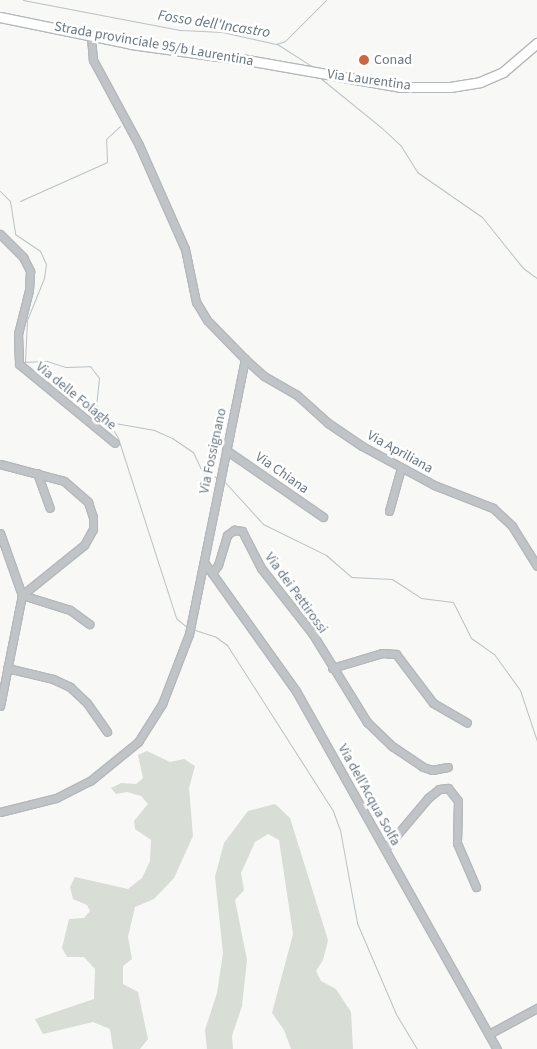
<!DOCTYPE html>
<style>
body{margin:0}
#map{position:relative;width:537px;height:1049px;overflow:hidden;background:#f8f8f6;font-family:"Source Sans 3",sans-serif}
div>[style]{position:absolute}
[style*='--x']{left:calc(var(--x)*1px);top:calc(var(--y)*1px);width:calc(var(--w)*1px);rotate:calc(var(--a)*1deg)}
.green>*{inset:0;background:#d8ddd6}
.stream>*{height:1px;margin:-0.5px;padding:0 0.5px;transform-origin:0.5px;border-radius:0.5px;background:#b9c2c6}
.roads{filter:drop-shadow(1px 0 #b4b8bb) drop-shadow(-1px 0 #b4b8bb) drop-shadow(0 1px #b4b8bb) drop-shadow(0 -1px #b4b8bb)}
.minor>*{height:7px;margin:-3.5px;padding:0 3.5px;transform-origin:3.5px;border-radius:3.5px;background:#c0c4c7}
.major>*{height:9px;margin:-4.5px;padding:0 4.5px;transform-origin:4.5px;border-radius:4.5px;background:#fff}
.dots>*{width:14px;height:14px;translate:-50% -50%;box-sizing:border-box;border:2px solid #fff;border-radius:50%}
span{translate:-50% -50%;white-space:nowrap;text-align:center;line-height:1.15;-webkit-text-stroke:5px #fff;paint-order:stroke}
.street-label{font-size:14px;color:#6b7883}
.poi-label{font-size:14px;color:#6b7883}
.left{translate:0 -50%;text-align:left}
.water-label{font-size:15px;color:#67777f;font-style:italic}
</style>
<div id="map">
<div class="green">
<i style="clip-path:polygon(147px 751px,170px 762px,184px 759px,195px 766px,189px 788px,193px 836px,174px 878px,154px 899px,135px 907px,128px 937px,132px 959px,123px 966px,123px 984px,138px 992px,148px 1039px,140px 1049px,113px 1049px,110px 1029px,93px 1022px,43px 1034px,35px 1019px,94px 999px,95px 969px,84px 957px,67px 957px,62px 948px,69px 919px,84px 918px,90px 911px,87px 905px,73px 899px,70px 887px,75px 877px,128px 889px,142px 878px,150px 861px,151px 840px,135px 829px,134px 821px,148px 804px,141px 796px,127px 792px,116px 794px,111px 788px,121px 783px,136px 784px,143px 778px,138px 755px)"></i>
<i style="clip-path:polygon(275px 804px,290px 818px,328px 940px,323px 960px,316px 971px,321px 981px,336px 989px,351px 1012px,353px 1049px,291px 1049px,284px 1030px,272px 1013px,293px 934px,279px 840px,268px 834px,255px 842px,241px 873px,244px 890px,235px 900px,247px 960px,242px 1006px,232px 1036px,233px 1049px,207px 1049px,205px 1030px,217px 993px,223px 953px,215px 877px,224px 843px,248px 811px)"></i>
</div>
<div class="stream">
<i style="--x:23;--y:0;--w:161;--a:10.8"></i>
<i style="--x:181;--y:30;--w:41;--a:2.8"></i>
<i style="--x:222;--y:32;--w:55;--a:12.5"></i>
<i style="--x:276;--y:44;--w:9;--a:-18"></i>
<i style="--x:285;--y:41;--w:58;--a:-45"></i>
<i style="--x:277;--y:44;--w:43;--a:32.6"></i>
<i style="--x:319;--y:77;--w:82;--a:39.1"></i>
<i style="--x:383;--y:129;--w:25;--a:43"></i>
<i style="--x:401;--y:146;--w:31;--a:58"></i>
<i style="--x:417;--y:172;--w:79;--a:34.7"></i>
<i style="--x:482;--y:217;--w:65;--a:51.2"></i>
<i style="--x:523;--y:268;--w:17;--a:36"></i>
<i style="--x:0;--y:191;--w:14;--a:45"></i>
<i style="--x:10;--y:201;--w:33;--a:81"></i>
<i style="--x:15;--y:234;--w:30;--a:34"></i>
<i style="--x:40;--y:251;--w:14;--a:65"></i>
<i style="--x:46;--y:264;--w:14;--a:98"></i>
<i style="--x:44;--y:278;--w:45;--a:112"></i>
<i style="--x:27;--y:320;--w:42;--a:92.7"></i>
<i style="--x:25;--y:362;--w:22;--a:-3"></i>
<i style="--x:47;--y:361;--w:19;--a:18"></i>
<i style="--x:65;--y:367;--w:25;--a:-2"></i>
<i style="--x:90;--y:366;--w:15;--a:53"></i>
<i style="--x:99;--y:378;--w:27;--a:96"></i>
<i style="--x:96;--y:405;--w:21;--a:53"></i>
<i style="--x:109;--y:422;--w:46;--a:10.1"></i>
<i style="--x:154;--y:430;--w:20;--a:24"></i>
<i style="--x:172;--y:438;--w:25;--a:34"></i>
<i style="--x:193;--y:452;--w:23;--a:65"></i>
<i style="--x:203;--y:473;--w:17;--a:17"></i>
<i style="--x:20;--y:201;--w:95;--a:-24.1"></i>
<i style="--x:107;--y:162;--w:23;--a:-92"></i>
<i style="--x:106;--y:139;--w:19;--a:-43"></i>
<i style="--x:109;--y:423;--w:17;--a:59"></i>
<i style="--x:118;--y:438;--w:189;--a:72.1"></i>
<i style="--x:176;--y:618;--w:16;--a:40"></i>
<i style="--x:223;--y:480;--w:59;--a:47.7"></i>
<i style="--x:263;--y:524;--w:70;--a:26.2"></i>
<i style="--x:326;--y:555;--w:33;--a:41"></i>
<i style="--x:351;--y:577;--w:41;--a:2.8"></i>
<i style="--x:392;--y:579;--w:35;--a:33"></i>
<i style="--x:421;--y:598;--w:32;--a:7"></i>
<i style="--x:453;--y:602;--w:40;--a:63.4"></i>
<i style="--x:471;--y:638;--w:28;--a:35"></i>
<i style="--x:494;--y:654;--w:44;--a:54.2"></i>
<i style="--x:520;--y:690;--w:54;--a:71.6"></i>
<i style="--x:192;--y:629;--w:25;--a:18"></i>
<i style="--x:216;--y:637;--w:14;--a:36"></i>
<i style="--x:227;--y:645;--w:197;--a:57.4"></i>
<i style="--x:333;--y:811;--w:20;--a:70"></i>
<i style="--x:340;--y:830;--w:95;--a:79.6"></i>
<i style="--x:357;--y:923;--w:99;--a:66.8"></i>
<i style="--x:396;--y:1014;--w:41;--a:59"></i>
</div>
<div class="roads">
<div class="minor">
<i style="--x:0;--y:234;--w:33;--a:45"></i>
<i style="--x:23;--y:257;--w:16;--a:63"></i>
<i style="--x:30;--y:271;--w:19;--a:93"></i>
<i style="--x:29;--y:290;--w:45;--a:104"></i>
<i style="--x:18;--y:334;--w:30;--a:88"></i>
<i style="--x:19;--y:364;--w:124;--a:39.5"></i>
<i style="--x:245;--y:359;--w:25;--a:42"></i>
<i style="--x:264;--y:376;--w:38;--a:30"></i>
<i style="--x:297;--y:395;--w:42;--a:42.1"></i>
<i style="--x:328;--y:423;--w:41;--a:34.1"></i>
<i style="--x:362;--y:446;--w:82;--a:28.4"></i>
<i style="--x:434;--y:485;--w:63;--a:21.3"></i>
<i style="--x:493;--y:508;--w:26;--a:43"></i>
<i style="--x:512;--y:526;--w:47;--a:58"></i>
<i style="--x:226;--y:450;--w:118;--a:34.6"></i>
<i style="--x:0;--y:464;--w:66;--a:14.9"></i>
<i style="--x:64;--y:481;--w:32;--a:41"></i>
<i style="--x:88;--y:502;--w:16;--a:72"></i>
<i style="--x:93;--y:517;--w:12;--a:90"></i>
<i style="--x:93;--y:529;--w:18;--a:119"></i>
<i style="--x:84;--y:545;--w:80;--a:141.1"></i>
<i style="--x:37;--y:473;--w:37;--a:70"></i>
<i style="--x:389;--y:511;--w:45;--a:-74.4"></i>
<i style="--x:0;--y:533;--w:66;--a:70.5"></i>
<i style="--x:22;--y:595;--w:113;--a:101.2"></i>
<i style="--x:204;--y:562;--w:158;--a:54.5"></i>
<i style="--x:296;--y:691;--w:411;--a:60.7"></i>
<i style="--x:212;--y:573;--w:10;--a:-53"></i>
<i style="--x:218;--y:565;--w:31;--a:-73"></i>
<i style="--x:227;--y:535;--w:9;--a:-36"></i>
<i style="--x:234;--y:530;--w:8;--a:7"></i>
<i style="--x:242;--y:531;--w:42;--a:62.8"></i>
<i style="--x:261;--y:568;--w:83;--a:51.9"></i>
<i style="--x:312;--y:633;--w:105;--a:58.3"></i>
<i style="--x:367;--y:722;--w:35;--a:44"></i>
<i style="--x:392;--y:746;--w:37;--a:34"></i>
<i style="--x:423;--y:767;--w:9;--a:18"></i>
<i style="--x:432;--y:770;--w:16;--a:-11"></i>
<i style="--x:22;--y:595;--w:50;--a:17.4"></i>
<i style="--x:70;--y:610;--w:24;--a:36"></i>
<i style="--x:7;--y:668;--w:47;--a:13.4"></i>
<i style="--x:53;--y:679;--w:19;--a:25"></i>
<i style="--x:70;--y:687;--w:23;--a:43"></i>
<i style="--x:87;--y:703;--w:35;--a:55"></i>
<i style="--x:332;--y:668;--w:52;--a:-16.7"></i>
<i style="--x:382;--y:653;--w:14;--a:4"></i>
<i style="--x:396;--y:654;--w:61;--a:52.9"></i>
<i style="--x:433;--y:703;--w:39;--a:30"></i>
<i style="--x:0;--y:812;--w:58;--a:-14"></i>
<i style="--x:56;--y:798;--w:38;--a:-27"></i>
<i style="--x:90;--y:781;--w:62;--a:-39.1"></i>
<i style="--x:138;--y:742;--w:45;--a:-57.7"></i>
<i style="--x:162;--y:704;--w:75;--a:-68.9"></i>
<i style="--x:189;--y:634;--w:281;--a:-78.5"></i>
<i style="--x:245;--y:359;--w:54;--a:-134.3"></i>
<i style="--x:207;--y:320;--w:21;--a:-121"></i>
<i style="--x:196;--y:302;--w:54;--a:-101.7"></i>
<i style="--x:185;--y:249;--w:114;--a:-113.9"></i>
<i style="--x:139;--y:145;--w:97;--a:-118.4"></i>
<i style="--x:93;--y:60;--w:25;--a:-95"></i>
<i style="--x:385;--y:849;--w:67;--a:-49.9"></i>
<i style="--x:428;--y:798;--w:14;--a:-39"></i>
<i style="--x:439;--y:789;--w:9;--a:-6"></i>
<i style="--x:448;--y:788;--w:16;--a:52"></i>
<i style="--x:458;--y:801;--w:42;--a:91.4"></i>
<i style="--x:457;--y:843;--w:48;--a:66.6"></i>
<i style="--x:489;--y:1034;--w:55;--a:-28.4"></i>
</div>
<div class="major">
<i style="--x:0;--y:17;--w:134;--a:11.6"></i>
<i style="--x:131;--y:44;--w:117;--a:7.9"></i>
<i style="--x:247;--y:60;--w:155;--a:10"></i>
<i style="--x:400;--y:87;--w:50;--a:0"></i>
<i style="--x:450;--y:87;--w:30;--a:-9"></i>
<i style="--x:480;--y:82;--w:25;--a:-23"></i>
<i style="--x:503;--y:72;--w:45;--a:-40.5"></i>
</div>
</div>
<div class="dots">
<i style="left:364px;top:60px;background:#ce6641"></i>
</div>
<div class="street-label">
<span style="left:154px;top:44px;rotate:10deg">Strada provinciale 95/b Laurentina</span>
<span style="left:369px;top:80px;rotate:8deg">Via Laurentina</span>
<span style="left:76px;top:396px;rotate:39deg">Via delle Folaghe</span>
<span style="left:213px;top:451px;rotate:-78deg">Via Fossignano</span>
<span style="left:400px;top:452px;rotate:29deg">Via Apriliana</span>
<span style="left:282px;top:473px;rotate:35deg">Via Chiana</span>
<span style="left:296px;top:593px;rotate:54deg">Via dei Pettirossi</span>
<span style="left:369px;top:795px;rotate:61deg">Via dell'Acqua Solfa</span>
</div>
<div class="poi-label">
<span class="left" style="left:374px;top:60px">Conad</span>
</div>
<div class="water-label">
<span style="left:214px;top:24px;rotate:9deg">Fosso dell'Incastro</span>
</div>
</div>
